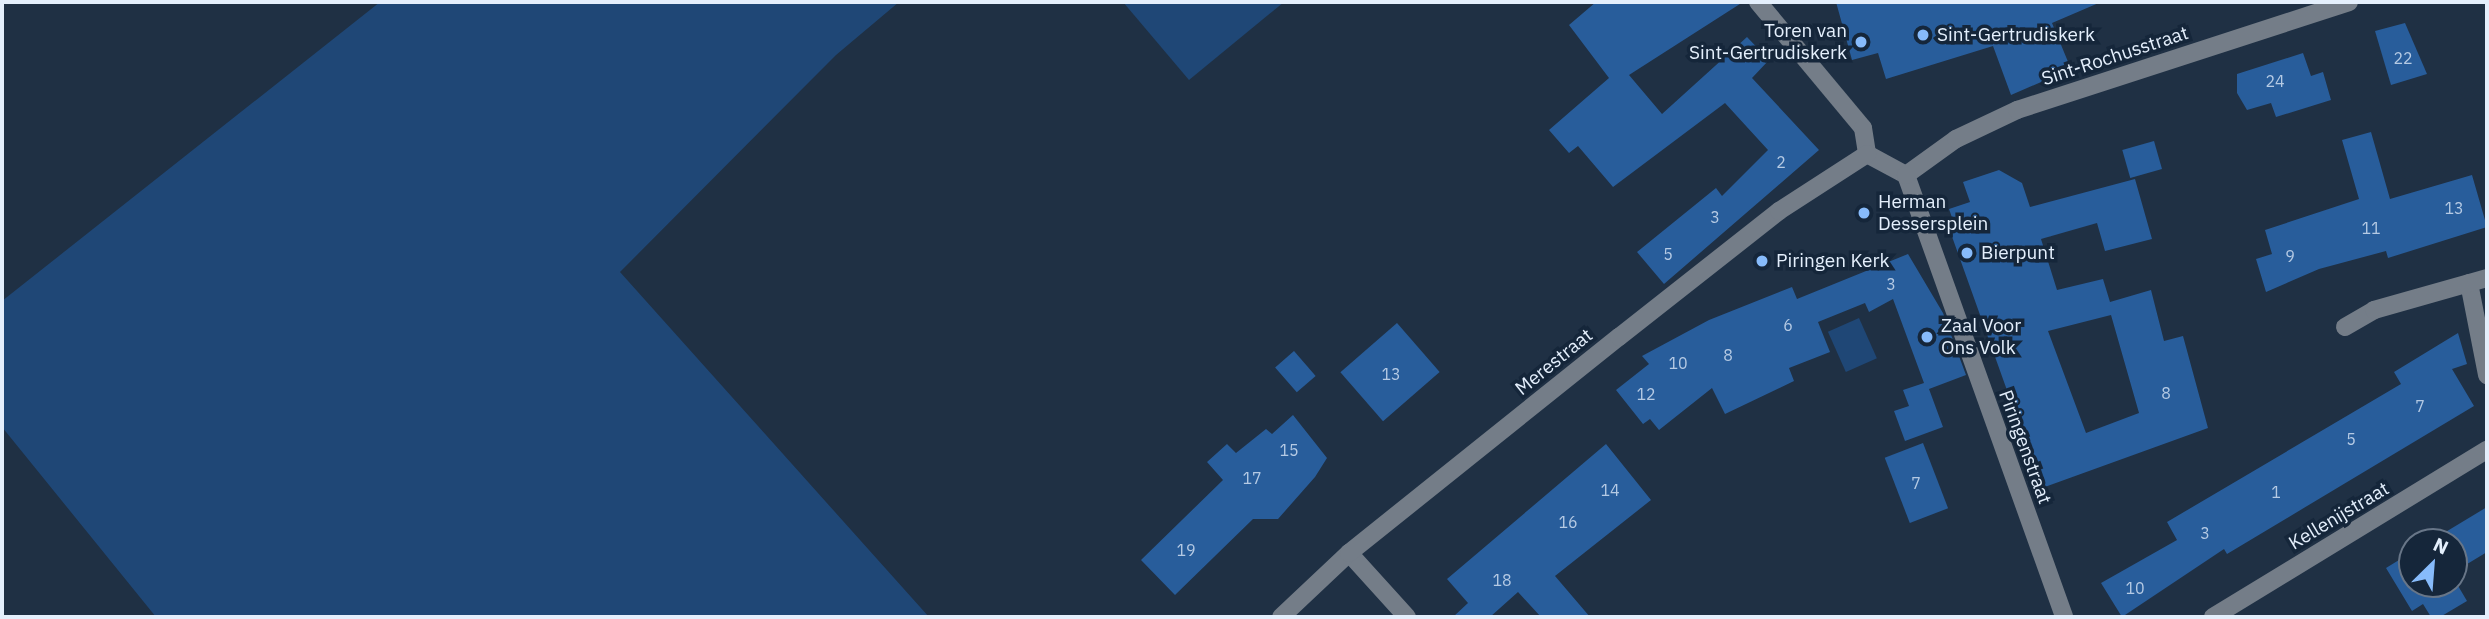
<!DOCTYPE html>
<style>
body{margin:0}
#map{position:relative;width:2489px;height:619px;overflow:hidden;background:#1f3044;font-family:"IBM Plex Sans",sans-serif}
div>[style]{position:absolute}
[style*='--x']{left:calc(var(--x)*1px);top:calc(var(--y)*1px);width:calc(var(--w)*1px);rotate:calc(var(--a)*1deg)}
.green>*{inset:0;background:#1f4776;transform-origin:0 0}
.building>*{inset:0;background:#285d9b;transform-origin:0 0}
.minor>*{height:18px;margin:-9px;padding:0 9px;transform-origin:9px;border-radius:9px;background:#747d88}
.dots>*{width:19px;height:19px;translate:-50% -50%;box-sizing:border-box;border:4px solid #15263a;border-radius:50%}
span{translate:-50% -50%;white-space:nowrap;text-align:center;line-height:1.15;-webkit-text-stroke:7px #15263a;paint-order:stroke}
.number-label{font-size:16px;color:#b5cae4}
.number-label span{-webkit-text-stroke-width:0}
.poi-label{font-size:19px;color:#e4effc}
.right{translate:-100% -50%;text-align:right}
.left{translate:0 -50%;text-align:left}
.street-label{font-size:19px;color:#e4effc}
.frame{position:absolute;inset:0;border:4px solid #e4effc;pointer-events:none}
.north{position:absolute;left:2398px;top:528px;width:70px;height:70px;box-sizing:border-box;background:#15263a;border:2px solid #687688;border-radius:50%;rotate:25deg;font-size:19px;font-weight:700;line-height:28px;text-align:center;color:#e4effc}
.north::after{content:'';display:block;margin:auto;width:24px;height:32px;background:#87bbfb;clip-path:polygon(50% 0,100% 100%,50% 72%,0 100%)}
</style>
<div id="map">
<div class="green">
<i style="clip-path:polygon(380px 2px,899px 2px,836px 55px,620px 272px,929px 617px,156px 617px,2px 427px,2px 301px)"></i>
<i style="clip-path:polygon(1123px 2px,1284px 2px,1189px 80px)"></i>
<i style="left:1859px;top:318px;width:44px;height:34px;rotate:66deg"></i>
</div>
<div class="building">
<i style="clip-path:polygon(1596px 2px,1743px 2px,1629px 75px,1662px 114px,1747px 37px,1769px 60px,1752px 78px,1819px 150px,1664px 284px,1637px 252px,1716px 188px,1722px 196px,1768px 150px,1725px 103px,1613px 187px,1578px 146px,1569px 153px,1549px 130px,1609px 78px,1569px 25px)"></i>
<i style="clip-path:polygon(1836px 2px,2101px 2px,2052px 23px,2071px 69px,2011px 95px,1993px 46px,1886px 79px,1878px 53px,1852px 60px)"></i>
<i style="clip-path:polygon(2405px 23px,2427px 74px,2391px 85px,2375px 31px)"></i>
<i style="clip-path:polygon(2303px 53px,2311px 76px,2323px 72px,2331px 100px,2276px 117px,2271px 103px,2247px 110px,2237px 93px,2237px 74px)"></i>
<i style="clip-path:polygon(2371px 132px,2390px 199px,2472px 175px,2487px 227px,2388px 258px,2386px 251px,2319px 269px,2266px 292px,2256px 259px,2272px 254px,2265px 230px,2359px 199px,2342px 140px)"></i>
<i style="left:2154px;top:141px;width:29px;height:33px;rotate:74deg"></i>
<i style="clip-path:polygon(evenodd,1999px 170px,2022px 183px,2030px 207px,2135px 179px,2152px 239px,2105px 251px,2097px 223px,2041px 239px,2057px 290px,2103px 279px,2110px 302px,2151px 290px,2164px 341px,2183px 336px,2208px 428px,2042px 488px,1950px 231px,1956px 229px,1949px 209px,1970px 202px,1963px 182px,1999px 170px,2111px 315px,2139px 413px,2086px 433px,2048px 331px,2111px 315px)"></i>
<i style="clip-path:polygon(1908px 254px,1943px 313px,1966px 375px,1929px 389px,1943px 427px,1905px 441px,1894px 411px,1909px 406px,1903px 390px,1924px 383px,1893px 299px,1869px 312px,1865px 303px,1818px 322px,1830px 352px,1789px 368px,1794px 381px,1725px 414px,1712px 388px,1659px 430px,1650px 419px,1643px 424px,1616px 390px,1649px 364px,1642px 356px,1709px 320px,1792px 287px,1797px 299px)"></i>
<i style="left:1397px;top:323px;width:65px;height:75px;rotate:49deg"></i>
<i style="clip-path:polygon(2458px 333px,2467px 364px,2452px 369px,2474px 406px,2227px 554px,2224px 549px,2122px 617px,2101px 583px,2177px 540px,2167px 522px,2401px 384px,2394px 372px)"></i>
<i style="left:1294px;top:351px;width:33px;height:25px;rotate:49deg"></i>
<i style="clip-path:polygon(1293px 415px,1327px 458px,1315px 477px,1278px 519px,1253px 519px,1175px 595px,1141px 560px,1223px 480px,1207px 462px,1227px 444px,1236px 453px,1266px 429px,1272px 434px)"></i>
<i style="left:1923px;top:443px;width:70px;height:41px;rotate:69deg"></i>
<i style="clip-path:polygon(1606px 444px,1651px 500px,1555px 576px,1590px 617px,1541px 617px,1518px 592px,1490px 617px,1453px 617px,1468px 603px,1447px 579px)"></i>
<i style="clip-path:polygon(2487px 507px,2487px 552px,2454px 572px,2454px 542px,2429px 542px)"></i>
<i style="clip-path:polygon(2412px 552px,2412px 584px,2454px 579px,2467px 601px,2440px 617px,2431px 617px,2423px 604px,2412px 611px,2386px 568px)"></i>
</div>
<div class="minor">
<i style="--x:1758;--y:2;--w:164;--a:50.2"></i>
<i style="--x:1863;--y:128;--w:26;--a:81"></i>
<i style="--x:1867;--y:154;--w:44;--a:28.3"></i>
<i style="--x:1906;--y:175;--w:469;--a:70.3"></i>
<i style="--x:1906;--y:175;--w:62;--a:-35.8"></i>
<i style="--x:1956;--y:139;--w:68;--a:-25.4"></i>
<i style="--x:2017;--y:110;--w:349;--a:-18"></i>
<i style="--x:2469;--y:283;--w:94;--a:78.9"></i>
<i style="--x:2345;--y:327;--w:34;--a:-30"></i>
<i style="--x:2374;--y:310;--w:117;--a:-15.8"></i>
<i style="--x:1349;--y:553;--w:86;--a:47.8"></i>
<i style="--x:1281;--y:617;--w:93;--a:-43.3"></i>
<i style="--x:1349;--y:553;--w:346;--a:-38.7"></i>
<i style="--x:1619;--y:337;--w:204;--a:-38.2"></i>
<i style="--x:1779;--y:211;--w:105;--a:-32.9"></i>
<i style="--x:2213;--y:617;--w:321;--a:-31.4"></i>
</div>
<div class="dots">
<i style="left:1923px;top:35px;background:#87bbfb"></i>
<i style="left:1861px;top:42px;background:#87bbfb"></i>
<i style="left:1864px;top:213px;background:#87bbfb"></i>
<i style="left:1967px;top:253px;background:#87bbfb"></i>
<i style="left:1762px;top:261px;background:#87bbfb"></i>
<i style="left:1927px;top:337px;background:#87bbfb"></i>
</div>
<div class="number-label">
<span style="left:2403px;top:58px">22</span>
<span style="left:2275px;top:81px">24</span>
<span style="left:1781px;top:162px">2</span>
<span style="left:2454px;top:208px">13</span>
<span style="left:1715px;top:217px">3</span>
<span style="left:2371px;top:228px">11</span>
<span style="left:1668px;top:254px">5</span>
<span style="left:2290px;top:256px">9</span>
<span style="left:1891px;top:284px">3</span>
<span style="left:1788px;top:325px">6</span>
<span style="left:1728px;top:355px">8</span>
<span style="left:1678px;top:363px">10</span>
<span style="left:1391px;top:374px">13</span>
<span style="left:2166px;top:393px">8</span>
<span style="left:1646px;top:394px">12</span>
<span style="left:2420px;top:406px">7</span>
<span style="left:2351px;top:439px">5</span>
<span style="left:1289px;top:450px">15</span>
<span style="left:1252px;top:478px">17</span>
<span style="left:1916px;top:483px">7</span>
<span style="left:1610px;top:490px">14</span>
<span style="left:2276px;top:492px">1</span>
<span style="left:1568px;top:522px">16</span>
<span style="left:2205px;top:533px">3</span>
<span style="left:1186px;top:550px">19</span>
<span style="left:1502px;top:580px">18</span>
<span style="left:2135px;top:588px">10</span>
</div>
<div class="poi-label">
<span class="right" style="left:1847px;top:42px">Toren van<br>Sint-Gertrudiskerk</span>
<span class="left" style="left:1937px;top:35px">Sint-Gertrudiskerk</span>
<span class="left" style="left:1878px;top:213px">Herman<br>Dessersplein</span>
<span class="left" style="left:1981px;top:253px">Bierpunt</span>
<span class="left" style="left:1776px;top:261px">Piringen Kerk</span>
<span class="left" style="left:1941px;top:337px">Zaal Voor<br>Ons Volk</span>
</div>
<div class="street-label">
<span style="left:2115px;top:56px;rotate:-18deg">Sint-Rochusstraat</span>
<span style="left:1554px;top:362px;rotate:-39deg">Merestraat</span>
<span style="left:2025px;top:447px;rotate:70deg">Piringenstraat</span>
<span style="left:2339px;top:516px;rotate:-31deg">Kellenijstraat</span>
</div>
<div class="frame"></div>
<div class="north">N</div>
</div>
